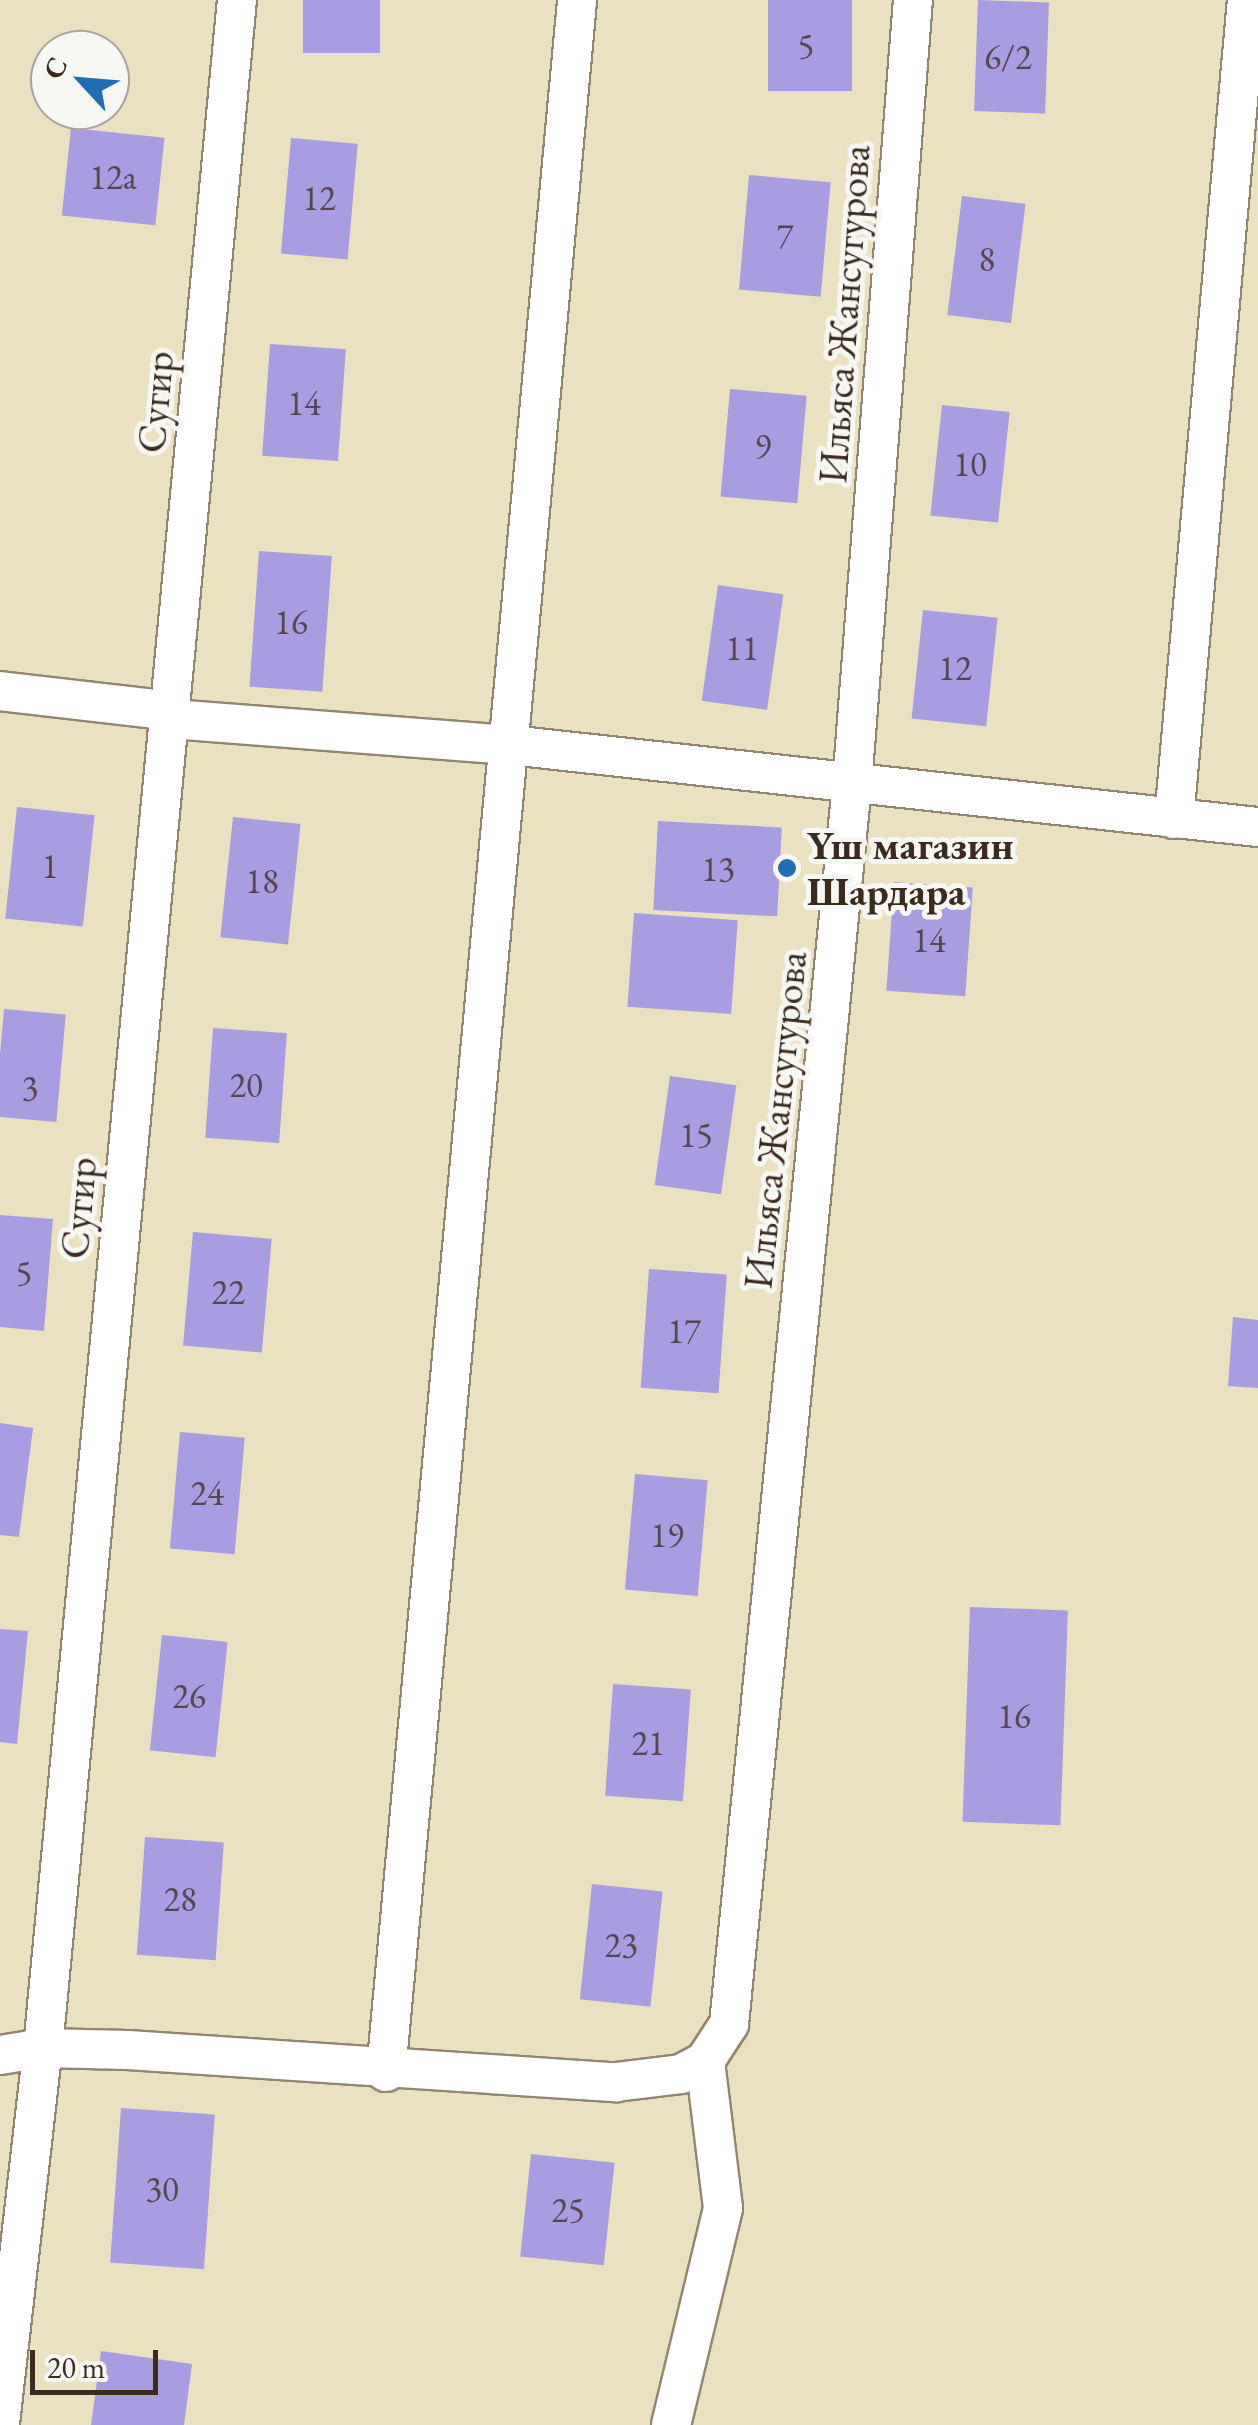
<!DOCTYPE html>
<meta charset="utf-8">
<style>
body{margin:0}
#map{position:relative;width:1258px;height:2425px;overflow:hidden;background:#eae1c1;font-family:"EB Garamond",serif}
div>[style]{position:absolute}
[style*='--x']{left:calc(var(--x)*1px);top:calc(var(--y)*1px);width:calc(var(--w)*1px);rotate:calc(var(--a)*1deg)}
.building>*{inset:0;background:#a89de0;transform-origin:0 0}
.roads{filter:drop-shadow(2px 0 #928670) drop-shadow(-2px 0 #928670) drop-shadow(0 2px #928670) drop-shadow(0 -2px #928670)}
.minor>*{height:38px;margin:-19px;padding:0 19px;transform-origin:19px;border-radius:19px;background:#fff}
.dots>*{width:28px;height:28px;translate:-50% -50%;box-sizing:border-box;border:5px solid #f6f6f2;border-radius:50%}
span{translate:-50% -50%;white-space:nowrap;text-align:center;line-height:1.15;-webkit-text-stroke:10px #f6f6f2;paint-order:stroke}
.number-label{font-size:35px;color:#56474e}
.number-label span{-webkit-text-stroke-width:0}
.street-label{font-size:40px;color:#3b2a1e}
.poi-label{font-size:40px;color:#3b2a1e;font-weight:700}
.left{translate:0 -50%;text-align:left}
.north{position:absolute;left:30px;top:30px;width:100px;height:100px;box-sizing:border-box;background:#f6f6f2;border:2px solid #aba49d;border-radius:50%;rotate:296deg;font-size:28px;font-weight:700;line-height:40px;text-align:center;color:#3b2a1e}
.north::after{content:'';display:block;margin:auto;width:35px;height:45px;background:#1f6fb2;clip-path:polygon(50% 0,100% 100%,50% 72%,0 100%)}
.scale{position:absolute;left:30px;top:2350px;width:128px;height:45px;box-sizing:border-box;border:5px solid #3b2a1e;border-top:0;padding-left:12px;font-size:30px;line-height:35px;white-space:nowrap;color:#3b2a1e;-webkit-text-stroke:8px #f6f6f2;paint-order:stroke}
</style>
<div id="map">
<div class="building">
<i style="left:303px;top:0;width:77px;height:53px"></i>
<i style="left:768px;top:0;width:84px;height:91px"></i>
<i style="left:978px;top:0;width:71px;height:111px;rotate:2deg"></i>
<i style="left:71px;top:128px;width:94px;height:88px;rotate:6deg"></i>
<i style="left:291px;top:138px;width:67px;height:116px;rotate:5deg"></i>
<i style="left:749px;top:175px;width:82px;height:115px;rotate:5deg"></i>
<i style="left:962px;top:196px;width:64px;height:120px;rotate:7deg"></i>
<i style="left:270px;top:344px;width:76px;height:112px;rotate:4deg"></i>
<i style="left:730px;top:389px;width:77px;height:108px;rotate:5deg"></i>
<i style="left:942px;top:405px;width:68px;height:111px;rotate:6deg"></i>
<i style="left:259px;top:551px;width:73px;height:136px;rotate:4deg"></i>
<i style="left:718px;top:585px;width:66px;height:117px;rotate:8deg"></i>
<i style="left:923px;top:610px;width:75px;height:109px;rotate:6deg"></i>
<i style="left:17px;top:807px;width:78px;height:112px;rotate:6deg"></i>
<i style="left:233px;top:817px;width:68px;height:121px;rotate:6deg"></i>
<i style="left:658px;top:821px;width:124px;height:89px;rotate:3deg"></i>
<i style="left:894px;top:882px;width:79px;height:109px;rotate:4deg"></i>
<i style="left:634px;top:913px;width:104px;height:94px;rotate:4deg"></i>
<i style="left:4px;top:1009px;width:62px;height:108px;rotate:5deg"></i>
<i style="left:213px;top:1028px;width:74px;height:110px;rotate:4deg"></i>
<i style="left:670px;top:1076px;width:67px;height:110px;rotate:8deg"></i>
<i style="clip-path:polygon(0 1215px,53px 1219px,44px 1331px,0 1327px)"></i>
<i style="left:193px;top:1232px;width:79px;height:114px;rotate:5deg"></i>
<i style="left:649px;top:1269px;width:78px;height:119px;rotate:4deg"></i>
<i style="clip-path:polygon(1233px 1317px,1258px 1320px,1258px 1388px,1228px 1386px)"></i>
<i style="clip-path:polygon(0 1423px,33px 1428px,19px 1537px,0 1535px)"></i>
<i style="left:180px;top:1432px;width:65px;height:117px;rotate:5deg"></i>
<i style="left:635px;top:1474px;width:73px;height:116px;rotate:5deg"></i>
<i style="left:970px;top:1607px;width:98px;height:215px;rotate:2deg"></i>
<i style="clip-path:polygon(0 1629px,28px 1631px,17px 1744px,0 1742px)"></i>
<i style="left:162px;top:1635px;width:66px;height:116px;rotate:6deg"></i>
<i style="left:613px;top:1684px;width:78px;height:112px;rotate:4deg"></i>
<i style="left:145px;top:1837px;width:79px;height:118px;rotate:4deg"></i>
<i style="left:592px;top:1884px;width:71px;height:116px;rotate:6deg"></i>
<i style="left:121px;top:2108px;width:94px;height:155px;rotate:4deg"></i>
<i style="left:531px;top:2154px;width:84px;height:103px;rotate:6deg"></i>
<i style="clip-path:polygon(101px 2351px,192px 2364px,184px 2425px,91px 2425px)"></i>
</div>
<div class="roads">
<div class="minor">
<i style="--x:0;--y:691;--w:173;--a:6.6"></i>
<i style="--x:171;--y:719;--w:340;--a:4.4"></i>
<i style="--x:510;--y:745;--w:752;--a:6.26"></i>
<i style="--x:1174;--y:819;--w:822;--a:-84.91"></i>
<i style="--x:0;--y:2055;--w:44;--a:-9.2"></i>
<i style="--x:43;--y:2048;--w:85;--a:1.3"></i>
<i style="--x:128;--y:2050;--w:489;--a:3.8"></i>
<i style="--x:616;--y:2082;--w:65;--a:-7"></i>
<i style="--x:681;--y:2074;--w:27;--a:-28"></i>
<i style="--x:705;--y:2061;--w:44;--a:-57"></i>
<i style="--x:729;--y:2024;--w:1245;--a:-84.33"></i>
<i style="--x:852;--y:785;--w:787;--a:-85.56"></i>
<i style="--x:386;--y:2072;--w:2081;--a:-84.73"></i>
<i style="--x:0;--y:2423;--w:377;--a:-83.5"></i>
<i style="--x:43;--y:2048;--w:2057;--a:-84.59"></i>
<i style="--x:671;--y:2425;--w:223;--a:-76.5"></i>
<i style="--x:723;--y:2208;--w:148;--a:-97"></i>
</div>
</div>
<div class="dots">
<i style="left:787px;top:868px;background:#1f6fb2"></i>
</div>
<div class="number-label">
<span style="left:806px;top:46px">5</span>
<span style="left:1008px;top:57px">6/2</span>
<span style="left:113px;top:177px">12а</span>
<span style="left:319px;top:198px">12</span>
<span style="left:785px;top:236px">7</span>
<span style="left:987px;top:259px">8</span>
<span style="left:304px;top:403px">14</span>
<span style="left:763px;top:446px">9</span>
<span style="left:970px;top:464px">10</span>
<span style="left:291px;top:622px">16</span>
<span style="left:742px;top:648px">11</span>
<span style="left:955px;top:668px">12</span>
<span style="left:50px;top:866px">1</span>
<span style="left:718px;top:869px">13</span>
<span style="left:262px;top:881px">18</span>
<span style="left:929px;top:940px">14</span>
<span style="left:246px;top:1085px">20</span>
<span style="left:30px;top:1088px">3</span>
<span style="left:696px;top:1135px">15</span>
<span style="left:24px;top:1273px">5</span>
<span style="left:228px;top:1292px">22</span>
<span style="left:684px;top:1331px">17</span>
<span style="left:207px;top:1493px">24</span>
<span style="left:667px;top:1535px">19</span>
<span style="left:189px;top:1696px">26</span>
<span style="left:1014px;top:1716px">16</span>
<span style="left:648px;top:1743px">21</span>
<span style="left:180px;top:1899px">28</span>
<span style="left:621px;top:1945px">23</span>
<span style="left:162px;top:2189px">30</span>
<span style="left:568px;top:2210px">25</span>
</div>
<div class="street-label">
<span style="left:844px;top:314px;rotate:-86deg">Ильяса Жансугурова</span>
<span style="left:155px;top:402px;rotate:-85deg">Сугир</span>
<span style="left:775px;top:1120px;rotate:-84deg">Ильяса Жансугурова</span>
<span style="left:78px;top:1208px;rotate:-85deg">Сугир</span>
</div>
<div class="poi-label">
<span class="left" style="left:807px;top:868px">Үш магазин<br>Шардара</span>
</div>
<div class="north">С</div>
<div class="scale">20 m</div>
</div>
